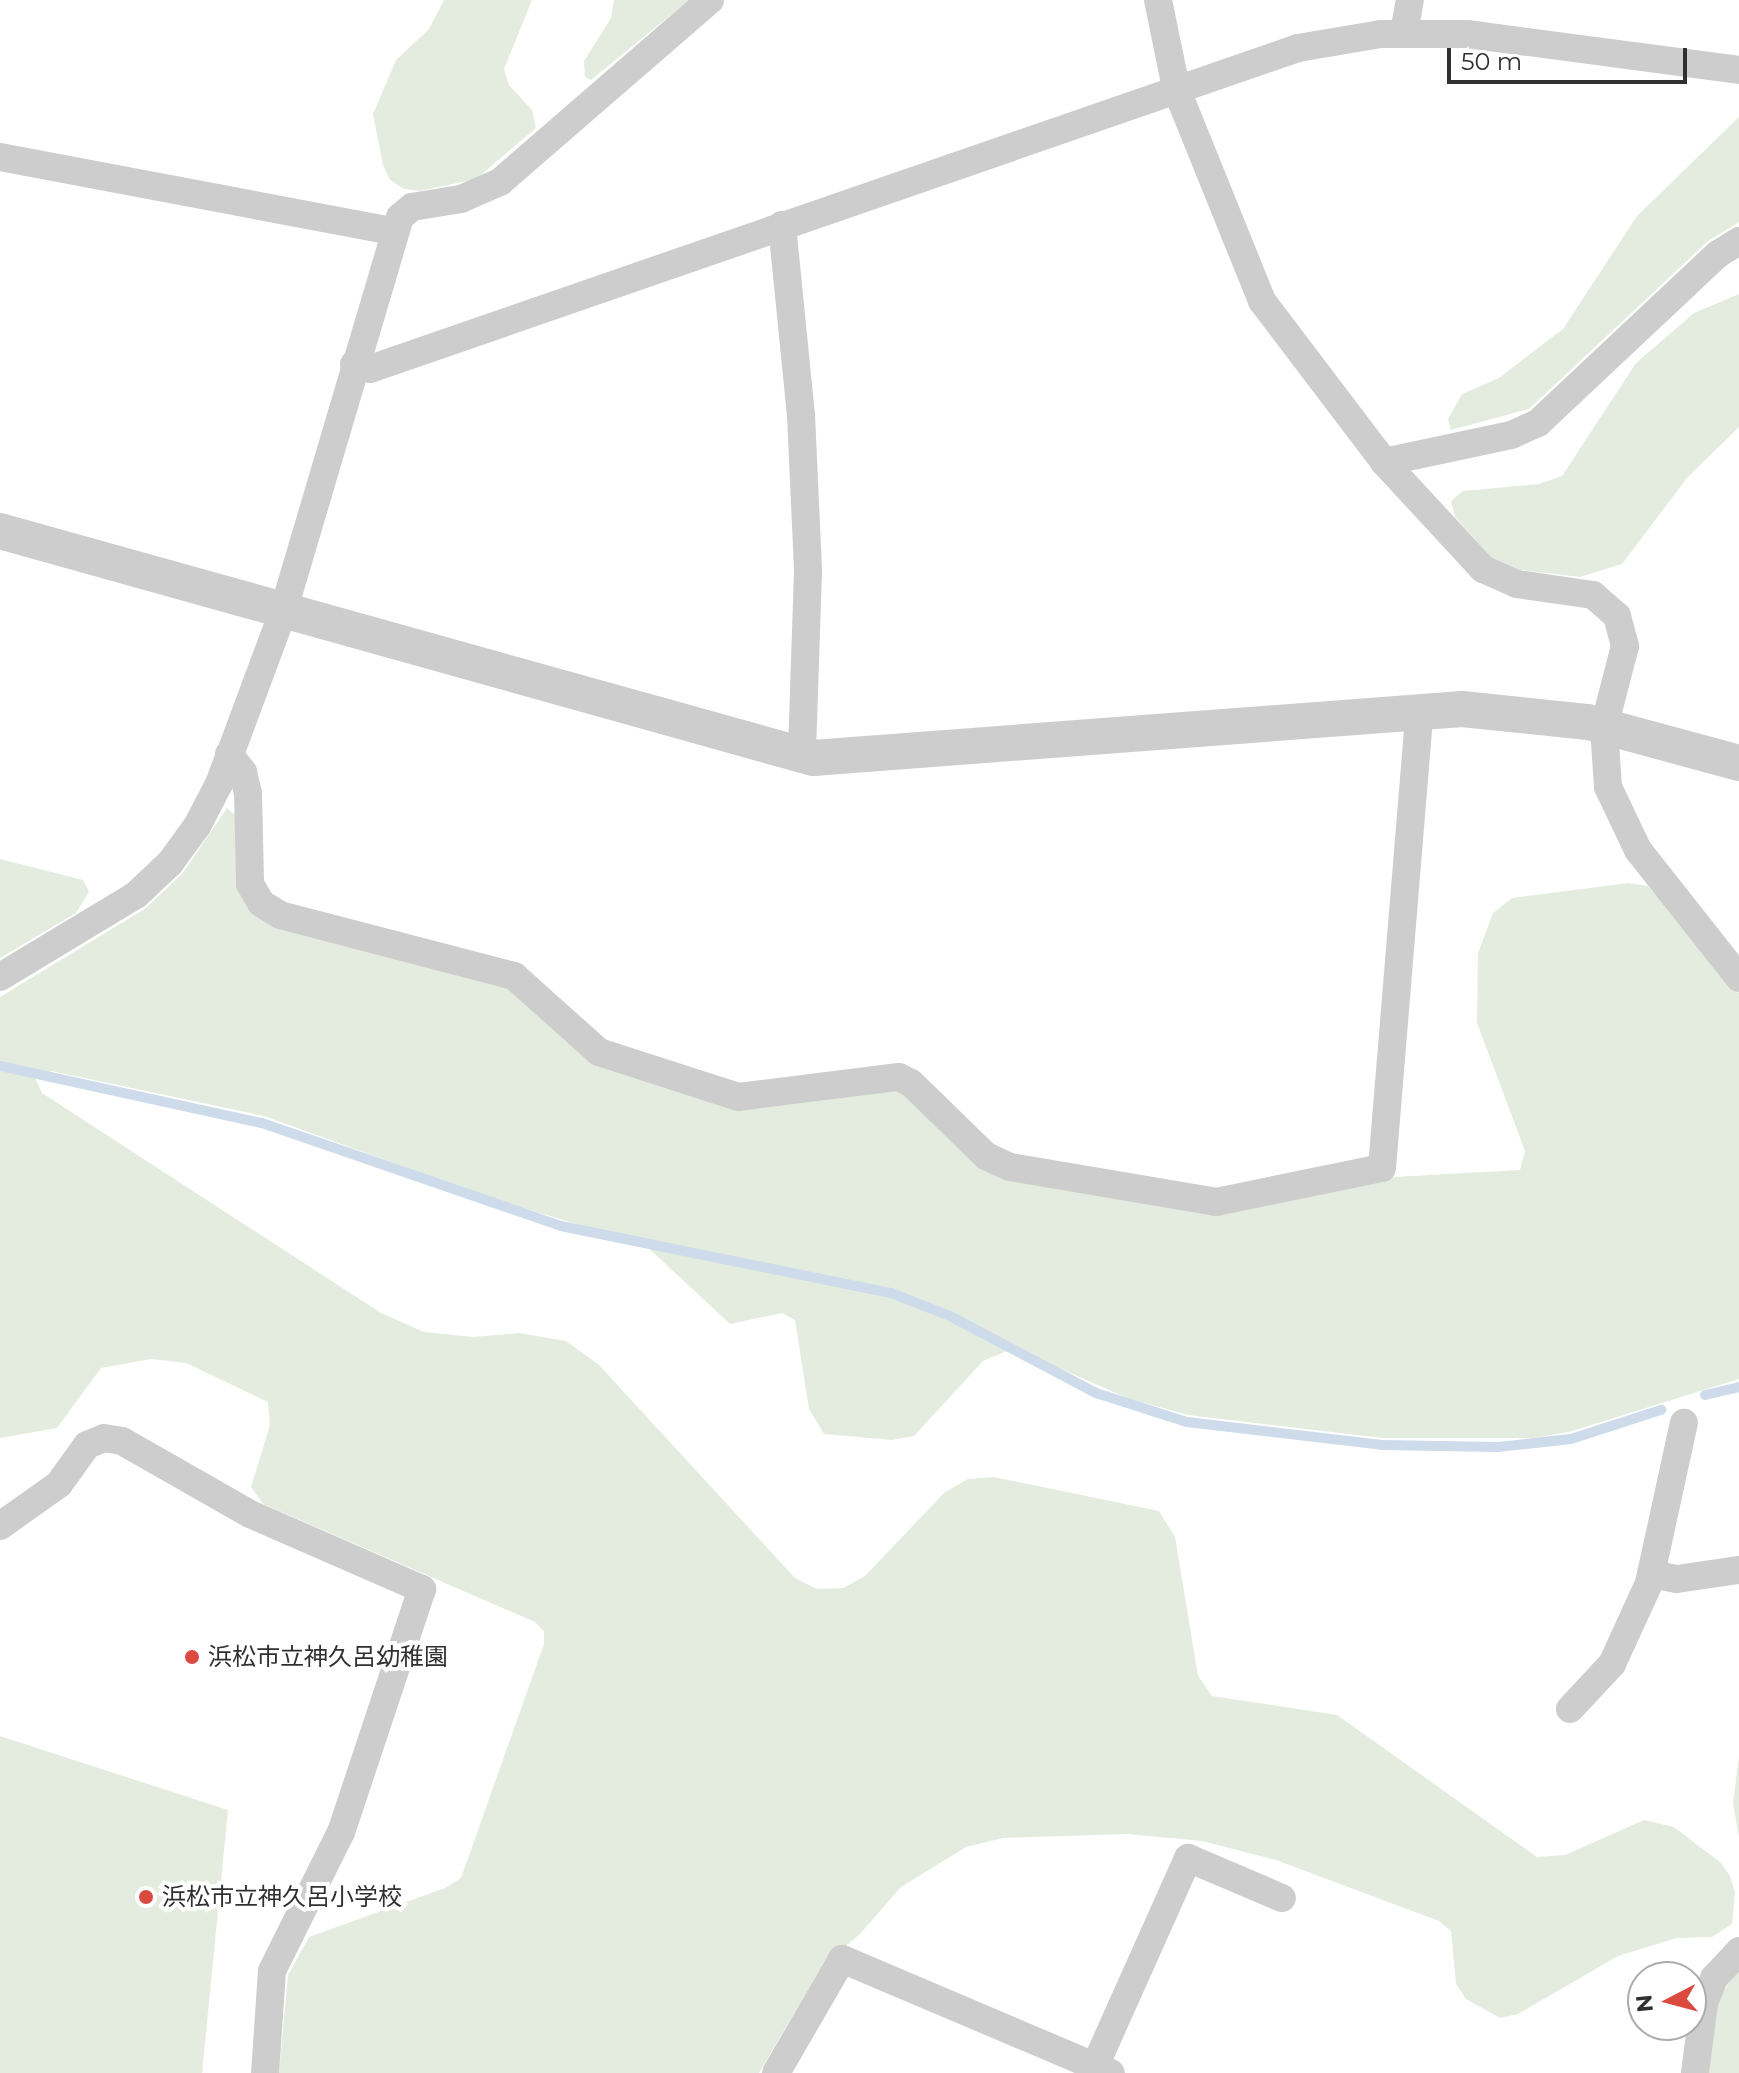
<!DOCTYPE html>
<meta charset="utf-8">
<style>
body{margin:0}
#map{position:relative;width:1739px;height:2073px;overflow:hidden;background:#fff;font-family:Montserrat,"Noto Sans JP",sans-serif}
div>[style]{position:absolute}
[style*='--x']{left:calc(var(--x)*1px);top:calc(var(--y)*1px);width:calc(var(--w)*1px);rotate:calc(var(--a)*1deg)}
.green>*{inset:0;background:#e4ecdf}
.stream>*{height:10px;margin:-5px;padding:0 5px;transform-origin:5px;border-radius:5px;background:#cddbea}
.minor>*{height:28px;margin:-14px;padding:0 14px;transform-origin:14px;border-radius:14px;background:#cdcdcd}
.tertiary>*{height:36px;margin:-18px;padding:0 18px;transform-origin:18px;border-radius:18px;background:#cdcdcd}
.dots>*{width:22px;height:22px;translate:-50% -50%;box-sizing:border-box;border:4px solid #fff;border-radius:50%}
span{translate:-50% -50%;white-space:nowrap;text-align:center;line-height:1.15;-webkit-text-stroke:8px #fff;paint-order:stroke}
.poi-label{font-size:24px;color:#303030}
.left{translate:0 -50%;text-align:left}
.north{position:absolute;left:1627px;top:1961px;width:80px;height:80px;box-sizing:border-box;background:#fff;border:2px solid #acacac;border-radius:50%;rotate:264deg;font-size:22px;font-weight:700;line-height:32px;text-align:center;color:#303030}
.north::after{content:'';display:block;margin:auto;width:28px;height:36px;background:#da4a3f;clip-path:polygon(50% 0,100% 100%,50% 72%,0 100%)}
.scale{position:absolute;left:1447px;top:48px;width:240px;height:36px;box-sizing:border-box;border:4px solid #303030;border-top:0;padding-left:10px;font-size:24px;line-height:28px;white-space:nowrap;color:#303030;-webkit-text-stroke:6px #fff;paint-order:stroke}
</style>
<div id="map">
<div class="green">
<i style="clip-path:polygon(444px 0,532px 0,504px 69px,509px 85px,532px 110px,536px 128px,476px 179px,420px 191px,404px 189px,390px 180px,383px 165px,373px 114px,396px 60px,429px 29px)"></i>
<i style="clip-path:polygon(614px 0,689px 0,591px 80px,585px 77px,584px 61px,611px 18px)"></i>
<i style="clip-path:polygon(1739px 117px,1739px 222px,1708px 241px,1529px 409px,1451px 430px,1448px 419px,1462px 394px,1499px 378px,1563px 329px,1637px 216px)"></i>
<i style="clip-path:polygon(1739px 294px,1739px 427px,1687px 478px,1622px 564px,1580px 577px,1520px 570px,1492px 558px,1455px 517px,1451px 501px,1463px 491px,1539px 484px,1562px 476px,1636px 363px,1694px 313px)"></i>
<i style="clip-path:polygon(227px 808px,236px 816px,239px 887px,508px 987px,593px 1063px,737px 1110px,885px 1087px,905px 1093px,979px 1166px,1216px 1214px,1393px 1177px,1520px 1170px,1525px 1151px,1477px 1023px,1478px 953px,1493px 913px,1512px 898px,1628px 883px,1648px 886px,1739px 993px,1739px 1379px,1569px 1432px,1534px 1438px,1383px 1438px,1188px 1415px,1127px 1398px,1014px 1348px,983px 1361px,914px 1436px,892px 1440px,824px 1434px,809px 1409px,795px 1320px,782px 1313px,730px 1324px,644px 1244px,490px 1198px,264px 1116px,51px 1071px,35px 1078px,42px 1093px,381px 1313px,424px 1332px,473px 1337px,519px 1333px,566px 1341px,599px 1365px,795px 1578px,817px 1589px,843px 1588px,865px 1576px,945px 1492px,968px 1479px,994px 1477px,1159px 1511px,1175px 1537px,1198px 1676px,1212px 1696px,1337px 1715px,1537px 1857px,1565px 1855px,1644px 1820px,1674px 1827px,1721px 1863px,1730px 1876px,1735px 1892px,1732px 1924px,1712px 1937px,1677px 1938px,1618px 1956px,1518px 2014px,1500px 2018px,1466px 1999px,1456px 1984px,1451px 1931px,1439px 1921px,1276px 1860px,1202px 1841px,1127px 1834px,1003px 1838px,966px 1847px,901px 1887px,859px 1935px,823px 1964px,759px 2073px,279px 2073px,288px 1975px,309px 1937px,445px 1888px,461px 1878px,544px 1644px,544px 1631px,535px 1622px,263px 1504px,251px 1487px,270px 1425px,268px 1402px,186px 1363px,151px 1359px,101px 1368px,57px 1428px,0 1438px,0 997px,146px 908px,182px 874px)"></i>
<i style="clip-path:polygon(0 859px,83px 880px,89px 892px,76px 913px,0 958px)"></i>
<i style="clip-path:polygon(0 1736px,228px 1810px,202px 2073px,0 2073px)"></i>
<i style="clip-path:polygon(1739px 1757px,1739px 1838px,1733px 1803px)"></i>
<i style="clip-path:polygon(1739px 1966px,1739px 2073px,1707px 2073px,1715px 2006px)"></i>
</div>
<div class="stream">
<i style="--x:0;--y:1066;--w:268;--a:12.3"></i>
<i style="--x:262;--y:1123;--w:316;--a:19"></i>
<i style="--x:561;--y:1226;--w:337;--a:11.5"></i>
<i style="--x:891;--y:1293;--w:63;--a:21.3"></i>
<i style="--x:950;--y:1316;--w:165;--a:27.8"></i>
<i style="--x:1096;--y:1393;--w:96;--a:17.7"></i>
<i style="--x:1187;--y:1422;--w:196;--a:6.7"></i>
<i style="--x:1382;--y:1445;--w:116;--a:1"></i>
<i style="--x:1498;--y:1447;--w:73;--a:-6.3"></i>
<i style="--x:1571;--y:1439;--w:95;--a:-17.9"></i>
<i style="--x:1705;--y:1395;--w:35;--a:-13"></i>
</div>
<div class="minor">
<i style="--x:1158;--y:0;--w:90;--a:78.4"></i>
<i style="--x:1176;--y:88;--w:230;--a:68"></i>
<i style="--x:1262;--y:301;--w:202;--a:52.8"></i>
<i style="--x:1384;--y:462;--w:146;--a:47.2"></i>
<i style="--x:1483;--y:569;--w:37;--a:24"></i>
<i style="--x:1517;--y:584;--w:77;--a:8.2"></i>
<i style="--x:1593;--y:595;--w:32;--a:41"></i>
<i style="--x:1617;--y:616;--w:31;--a:75"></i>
<i style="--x:1625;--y:646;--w:84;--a:104.5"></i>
<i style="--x:1604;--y:727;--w:60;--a:86.2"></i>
<i style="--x:1608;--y:787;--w:70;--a:64.5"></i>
<i style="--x:1638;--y:850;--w:163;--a:51.7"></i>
<i style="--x:1404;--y:33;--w:34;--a:-80"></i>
<i style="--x:0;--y:157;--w:399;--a:10.7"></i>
<i style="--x:782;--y:225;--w:191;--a:84.3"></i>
<i style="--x:801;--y:415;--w:156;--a:87.4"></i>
<i style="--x:808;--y:571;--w:185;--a:91.9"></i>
<i style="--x:354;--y:364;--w:17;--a:17"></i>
<i style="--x:370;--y:369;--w:982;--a:-19.08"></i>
<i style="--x:1298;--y:48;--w:84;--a:-9.6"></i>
<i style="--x:1381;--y:34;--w:86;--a:0"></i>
<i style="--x:1467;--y:34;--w:274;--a:7.5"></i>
<i style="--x:1384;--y:462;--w:130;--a:-12"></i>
<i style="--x:1511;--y:435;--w:30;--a:-24"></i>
<i style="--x:1538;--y:423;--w:247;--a:-43.2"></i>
<i style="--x:1718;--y:254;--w:25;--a:-32"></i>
<i style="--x:229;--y:754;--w:23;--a:52"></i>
<i style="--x:243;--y:772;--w:22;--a:77"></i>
<i style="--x:248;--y:793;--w:91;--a:88.7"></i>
<i style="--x:250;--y:884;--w:22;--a:60"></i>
<i style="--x:261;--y:903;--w:22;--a:32"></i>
<i style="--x:280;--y:915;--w:242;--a:14.6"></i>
<i style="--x:514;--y:976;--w:114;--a:41.8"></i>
<i style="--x:599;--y:1052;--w:146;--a:17.9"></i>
<i style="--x:738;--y:1097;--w:162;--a:-7.1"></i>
<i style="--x:899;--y:1077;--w:13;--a:27"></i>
<i style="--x:911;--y:1083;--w:105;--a:44.2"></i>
<i style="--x:986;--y:1156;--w:26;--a:25"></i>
<i style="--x:1010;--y:1167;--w:209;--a:9.6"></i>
<i style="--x:1216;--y:1202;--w:169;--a:-11.6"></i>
<i style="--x:1382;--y:1168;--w:460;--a:-85.3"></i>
<i style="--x:0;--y:977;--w:159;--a:-31.1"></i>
<i style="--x:136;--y:895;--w:47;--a:-43.3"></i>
<i style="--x:170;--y:863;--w:46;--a:-53.9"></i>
<i style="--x:197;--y:826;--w:47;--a:-62.4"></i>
<i style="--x:219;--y:784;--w:184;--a:-69.6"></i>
<i style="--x:283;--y:612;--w:412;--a:-73.5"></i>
<i style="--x:400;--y:217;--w:16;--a:-40"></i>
<i style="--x:412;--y:207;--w:50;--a:-9.3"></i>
<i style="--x:461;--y:199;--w:43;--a:-23.6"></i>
<i style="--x:500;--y:182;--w:278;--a:-40.9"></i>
<i style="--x:0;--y:1526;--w:72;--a:-35.4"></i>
<i style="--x:59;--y:1484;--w:48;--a:-54.3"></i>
<i style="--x:87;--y:1445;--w:18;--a:-22"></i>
<i style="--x:104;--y:1438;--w:18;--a:9"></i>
<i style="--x:122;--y:1441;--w:147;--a:29.7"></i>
<i style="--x:250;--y:1514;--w:188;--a:23.6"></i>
<i style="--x:422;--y:1589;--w:256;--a:108.4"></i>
<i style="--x:341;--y:1832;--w:155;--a:116.4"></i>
<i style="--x:272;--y:1971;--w:102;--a:93.9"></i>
<i style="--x:1651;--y:1574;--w:26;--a:11"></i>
<i style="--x:1677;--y:1579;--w:63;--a:-8.3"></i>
<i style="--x:1570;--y:1709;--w:62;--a:-47"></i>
<i style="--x:1612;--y:1664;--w:89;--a:-65.4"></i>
<i style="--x:1649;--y:1583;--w:164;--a:-77.7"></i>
<i style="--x:1095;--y:2066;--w:228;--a:-65.9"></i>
<i style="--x:1188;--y:1858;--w:102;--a:23.1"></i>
<i style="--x:776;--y:2073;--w:132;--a:-59.9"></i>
<i style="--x:842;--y:1959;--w:292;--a:23"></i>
<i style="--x:1695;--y:2073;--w:71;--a:-82.7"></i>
<i style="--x:1704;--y:2003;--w:27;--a:-68"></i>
<i style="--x:1714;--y:1978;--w:37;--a:-47"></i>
</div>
<div class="tertiary">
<i style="--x:0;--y:531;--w:844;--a:15.6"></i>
<i style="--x:813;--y:758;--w:651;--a:-4.32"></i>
<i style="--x:1462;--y:709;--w:127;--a:5.9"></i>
<i style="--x:1588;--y:722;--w:156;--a:15.2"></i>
</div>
<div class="dots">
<i style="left:192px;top:1657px;background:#da4a3f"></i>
<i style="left:146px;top:1897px;background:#da4a3f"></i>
</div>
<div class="poi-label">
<span class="left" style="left:208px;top:1657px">浜松市立神久呂幼稚園</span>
<span class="left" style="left:162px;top:1897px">浜松市立神久呂小学校</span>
</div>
<div class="north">N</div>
<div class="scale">50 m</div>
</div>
